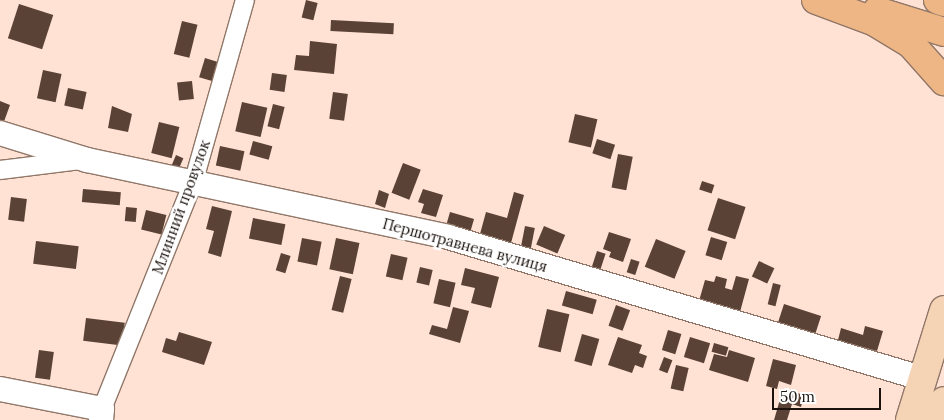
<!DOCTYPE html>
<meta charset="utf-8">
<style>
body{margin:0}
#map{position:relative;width:944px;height:420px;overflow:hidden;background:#ffe2d3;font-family:Lora,serif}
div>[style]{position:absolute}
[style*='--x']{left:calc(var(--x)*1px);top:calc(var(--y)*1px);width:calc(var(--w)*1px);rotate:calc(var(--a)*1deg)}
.building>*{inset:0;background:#5a4336;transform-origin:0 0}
.roads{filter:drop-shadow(1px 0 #907769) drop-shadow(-1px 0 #907769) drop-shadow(0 1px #907769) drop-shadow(0 -1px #907769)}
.street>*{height:18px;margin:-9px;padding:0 9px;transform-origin:9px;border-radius:9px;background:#fff}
.secondary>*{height:24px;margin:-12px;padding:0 12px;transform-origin:12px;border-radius:12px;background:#fff}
.primary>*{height:28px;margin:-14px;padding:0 14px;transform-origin:14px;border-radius:14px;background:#f5d3b5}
.highway>*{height:28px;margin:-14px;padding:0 14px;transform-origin:14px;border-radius:14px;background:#eeb684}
span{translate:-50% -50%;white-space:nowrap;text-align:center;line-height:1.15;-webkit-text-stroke:5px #fff;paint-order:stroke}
.street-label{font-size:15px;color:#1b120d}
.scale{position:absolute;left:772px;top:388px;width:109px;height:22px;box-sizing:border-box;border:2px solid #1b120d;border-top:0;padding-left:6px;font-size:15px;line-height:18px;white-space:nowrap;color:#1b120d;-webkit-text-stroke:4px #fff;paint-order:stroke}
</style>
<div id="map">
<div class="building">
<i style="left:306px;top:0;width:12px;height:18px;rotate:14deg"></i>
<i style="left:19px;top:4px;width:36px;height:36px;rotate:18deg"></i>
<i style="left:331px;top:20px;width:63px;height:11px;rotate:3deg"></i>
<i style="left:182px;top:21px;width:16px;height:34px;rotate:14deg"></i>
<i style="clip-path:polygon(310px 41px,337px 44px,334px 74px,294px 70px,296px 55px,309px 56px)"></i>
<i style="left:205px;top:58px;width:17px;height:20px;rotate:17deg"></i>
<i style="left:43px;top:70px;width:19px;height:29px;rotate:12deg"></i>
<i style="left:272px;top:73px;width:15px;height:17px;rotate:8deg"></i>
<i style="left:192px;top:81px;width:18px;height:15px;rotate:84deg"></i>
<i style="left:68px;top:88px;width:19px;height:18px;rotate:12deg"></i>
<i style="left:333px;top:92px;width:15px;height:27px;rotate:8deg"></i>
<i style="clip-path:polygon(0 101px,10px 105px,2px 127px,0 126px)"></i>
<i style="left:242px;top:102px;width:26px;height:30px;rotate:13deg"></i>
<i style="left:273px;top:104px;width:12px;height:23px;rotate:14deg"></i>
<i style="clip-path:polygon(112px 106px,132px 114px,128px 132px,108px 128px)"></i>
<i style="left:575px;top:114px;width:23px;height:29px;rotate:13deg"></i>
<i style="left:159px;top:122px;width:21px;height:32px;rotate:14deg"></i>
<i style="left:597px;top:139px;width:19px;height:15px;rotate:18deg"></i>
<i style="left:253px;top:141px;width:20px;height:14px;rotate:15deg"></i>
<i style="left:220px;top:146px;width:25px;height:20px;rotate:12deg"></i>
<i style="left:618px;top:154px;width:15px;height:34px;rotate:11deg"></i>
<i style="left:176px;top:155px;width:8px;height:11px;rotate:23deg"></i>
<i style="left:403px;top:163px;width:19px;height:32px;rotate:21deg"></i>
<i style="left:702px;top:181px;width:13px;height:9px;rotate:18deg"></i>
<i style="left:83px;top:189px;width:38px;height:13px;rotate:5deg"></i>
<i style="clip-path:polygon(423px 189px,443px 195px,436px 217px,421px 213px,424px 204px,418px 202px)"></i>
<i style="clip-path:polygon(379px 190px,389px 194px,385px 208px,375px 204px)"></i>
<i style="clip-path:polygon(514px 192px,524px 195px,511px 243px,480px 234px,486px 212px,507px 218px)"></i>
<i style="left:11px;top:197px;width:16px;height:23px;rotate:7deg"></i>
<i style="left:718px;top:198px;width:29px;height:34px;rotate:18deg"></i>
<i style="clip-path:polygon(212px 206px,232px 211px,221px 257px,208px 253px,214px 231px,206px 229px)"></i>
<i style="left:126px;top:207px;width:11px;height:14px;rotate:5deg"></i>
<i style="left:146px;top:210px;width:21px;height:20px;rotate:14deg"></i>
<i style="left:450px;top:212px;width:25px;height:15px;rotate:16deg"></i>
<i style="left:253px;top:218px;width:33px;height:21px;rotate:11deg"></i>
<i style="left:525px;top:226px;width:10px;height:22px;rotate:11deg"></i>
<i style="left:544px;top:226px;width:23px;height:20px;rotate:23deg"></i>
<i style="clip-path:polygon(609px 232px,631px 239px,623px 262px,609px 257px,611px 252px,603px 249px)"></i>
<i style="left:711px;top:237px;width:17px;height:19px;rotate:17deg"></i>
<i style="left:302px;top:238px;width:20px;height:24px;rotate:11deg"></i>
<i style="left:336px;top:238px;width:24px;height:32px;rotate:12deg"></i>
<i style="left:656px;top:239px;width:32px;height:30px;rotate:22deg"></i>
<i style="left:36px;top:241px;width:43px;height:23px;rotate:7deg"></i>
<i style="left:597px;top:251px;width:9px;height:19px;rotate:18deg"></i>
<i style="left:281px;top:253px;width:10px;height:18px;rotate:17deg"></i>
<i style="left:391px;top:254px;width:17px;height:23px;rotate:13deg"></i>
<i style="left:631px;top:259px;width:9px;height:14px;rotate:18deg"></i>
<i style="left:759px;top:261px;width:17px;height:17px;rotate:25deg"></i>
<i style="left:420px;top:267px;width:13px;height:16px;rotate:13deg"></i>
<i style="clip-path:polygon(465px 268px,499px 277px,491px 308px,471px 303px,475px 288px,461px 285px)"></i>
<i style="left:340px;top:276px;width:12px;height:35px;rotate:14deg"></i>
<i style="clip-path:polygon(716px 276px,727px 279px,725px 288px,732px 290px,736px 276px,749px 279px,740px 312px,699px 301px,705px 280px,714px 282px)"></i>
<i style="left:439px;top:279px;width:17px;height:25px;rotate:13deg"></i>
<i style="left:773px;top:283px;width:8px;height:22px;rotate:14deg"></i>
<i style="left:566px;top:291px;width:32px;height:15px;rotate:16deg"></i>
<i style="left:784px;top:304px;width:39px;height:21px;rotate:18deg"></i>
<i style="left:616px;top:305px;width:15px;height:22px;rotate:20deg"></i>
<i style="clip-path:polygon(453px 307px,469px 311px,460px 343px,429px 334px,432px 325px,447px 329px)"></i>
<i style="left:547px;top:309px;width:23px;height:39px;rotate:13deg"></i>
<i style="left:86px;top:318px;width:39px;height:23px;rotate:7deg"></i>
<i style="clip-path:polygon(865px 326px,883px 331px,877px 351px,838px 340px,841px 328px,863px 335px)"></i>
<i style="left:668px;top:330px;width:14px;height:21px;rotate:17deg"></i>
<i style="clip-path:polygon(179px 332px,212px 342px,204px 365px,162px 352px,166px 338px,176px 341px)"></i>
<i style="left:582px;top:334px;width:18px;height:28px;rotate:16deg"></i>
<i style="clip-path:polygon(618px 337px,642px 345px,639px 353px,647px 356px,643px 368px,635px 365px,632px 373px,608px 365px)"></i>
<i style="left:690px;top:337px;width:21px;height:21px;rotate:17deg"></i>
<i style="left:714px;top:343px;width:15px;height:9px;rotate:16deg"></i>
<i style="left:39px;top:350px;width:15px;height:28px;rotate:8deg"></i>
<i style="clip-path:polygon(729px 350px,755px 358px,748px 382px,709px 370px,714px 354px,727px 357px)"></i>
<i style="left:664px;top:357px;width:9px;height:14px;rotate:21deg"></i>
<i style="clip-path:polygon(773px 359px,796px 365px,791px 385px,779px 381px,777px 389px,766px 386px)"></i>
<i style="left:676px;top:365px;width:13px;height:24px;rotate:13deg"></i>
<i style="clip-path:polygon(783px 389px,804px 395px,801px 407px,792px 404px,787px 420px,774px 420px)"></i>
</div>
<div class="roads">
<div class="street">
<i style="--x:0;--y:170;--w:82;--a:-7"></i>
<i style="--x:102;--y:409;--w:247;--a:-68.1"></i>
<i style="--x:194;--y:180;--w:187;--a:-74.2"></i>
</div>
<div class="secondary">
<i style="--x:0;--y:133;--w:91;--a:17.2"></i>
<i style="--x:87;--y:160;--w:369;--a:12"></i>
<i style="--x:448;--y:237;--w:497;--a:16.6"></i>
<i style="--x:0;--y:389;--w:104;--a:11.1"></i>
<i style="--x:102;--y:409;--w:11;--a:95"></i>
</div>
<div class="primary">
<i style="--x:910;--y:420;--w:115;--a:-72.8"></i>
<i style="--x:937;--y:420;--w:20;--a:-70"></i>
</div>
<div class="highway">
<i style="--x:816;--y:0;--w:63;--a:20.4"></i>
<i style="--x:875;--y:22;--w:42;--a:31.4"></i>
<i style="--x:911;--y:44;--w:50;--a:48.3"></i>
<i style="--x:938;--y:0;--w:6;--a:18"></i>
<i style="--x:877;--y:11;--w:70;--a:17.4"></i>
</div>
</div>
<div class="street-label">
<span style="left:181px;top:207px;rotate:-70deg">Млинний провулок</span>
<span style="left:465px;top:245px;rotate:15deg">Першотравнева вулиця</span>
</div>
<div class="scale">50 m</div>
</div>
